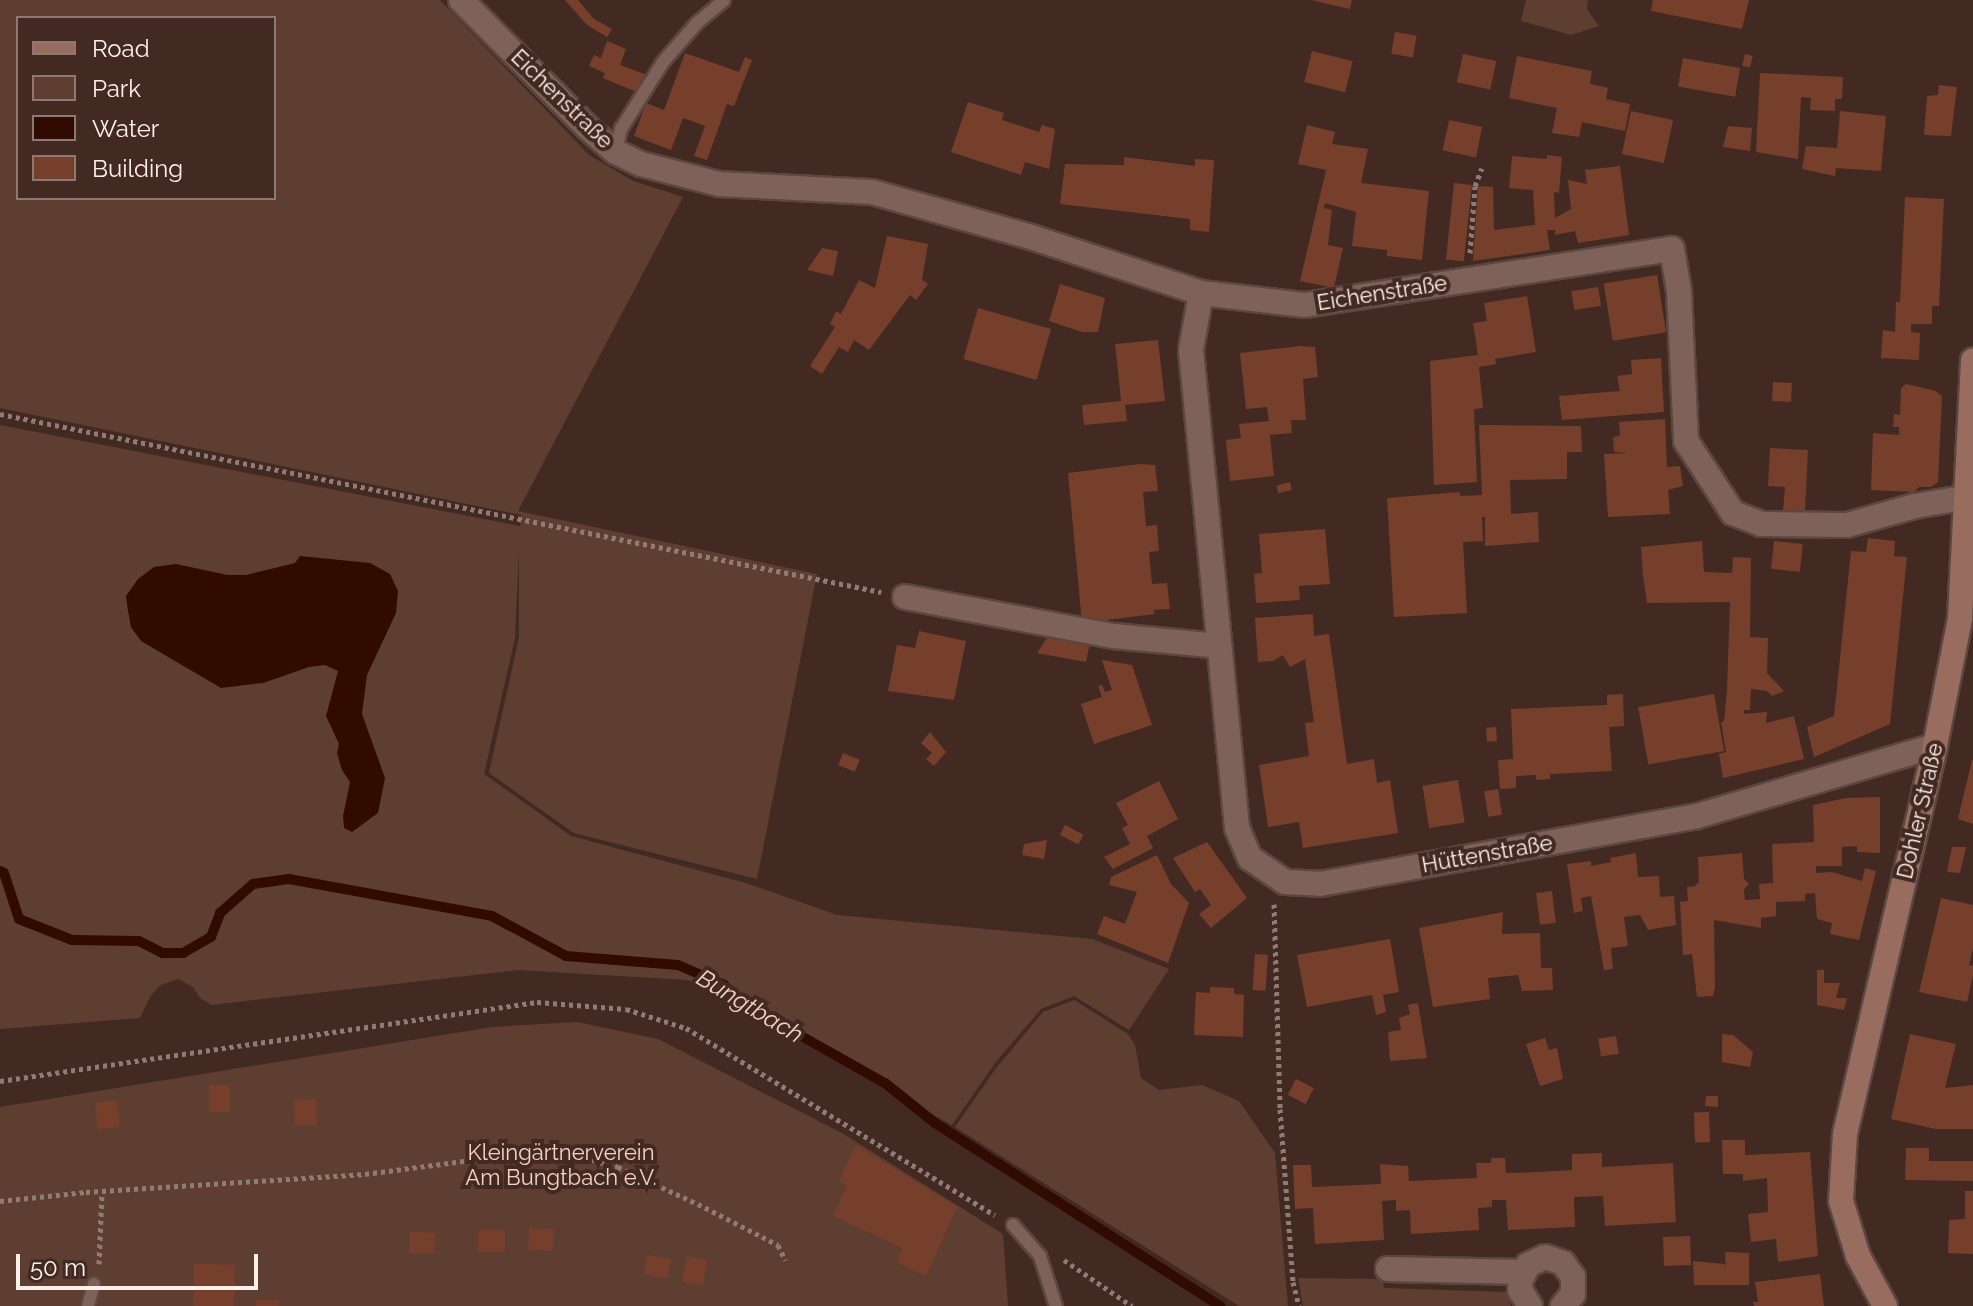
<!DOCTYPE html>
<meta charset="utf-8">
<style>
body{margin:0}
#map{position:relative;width:1973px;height:1306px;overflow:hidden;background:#422a22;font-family:Raleway,sans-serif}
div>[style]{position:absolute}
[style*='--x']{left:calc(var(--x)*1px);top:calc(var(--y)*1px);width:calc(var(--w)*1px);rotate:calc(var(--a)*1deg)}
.green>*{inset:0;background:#5f3e32}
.water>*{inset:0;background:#310b00}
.stream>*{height:10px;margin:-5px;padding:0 5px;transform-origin:5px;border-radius:5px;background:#310b00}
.building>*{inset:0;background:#763f2b;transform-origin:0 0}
.path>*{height:5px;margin-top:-2.5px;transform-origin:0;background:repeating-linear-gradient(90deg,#917c75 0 4px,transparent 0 8px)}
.roads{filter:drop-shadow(2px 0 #5b4740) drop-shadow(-2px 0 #5b4740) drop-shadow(0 2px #5b4740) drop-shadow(0 -2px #5b4740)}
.lane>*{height:12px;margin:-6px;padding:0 6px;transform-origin:6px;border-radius:6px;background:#7e6259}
.street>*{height:24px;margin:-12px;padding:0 12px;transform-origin:12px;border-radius:12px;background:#7e6259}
.secondary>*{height:24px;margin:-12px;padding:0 12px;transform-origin:12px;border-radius:12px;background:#986d5f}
span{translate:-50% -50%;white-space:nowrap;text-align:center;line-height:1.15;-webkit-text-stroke:8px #422a22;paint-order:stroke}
.street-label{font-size:22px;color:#ffefe9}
.park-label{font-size:22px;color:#f5d0c3}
.water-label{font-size:24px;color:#f3cec1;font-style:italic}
.legend{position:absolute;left:16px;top:16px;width:260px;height:184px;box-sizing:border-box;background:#422a22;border:2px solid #8e7972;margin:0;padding:10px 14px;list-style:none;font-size:24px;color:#ffefe9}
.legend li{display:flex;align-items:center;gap:16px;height:40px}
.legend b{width:40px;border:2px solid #8e7972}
.scale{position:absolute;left:16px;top:1254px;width:242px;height:36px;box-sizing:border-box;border:4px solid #ffefe9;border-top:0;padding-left:10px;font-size:24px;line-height:28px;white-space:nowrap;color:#ffefe9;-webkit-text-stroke:6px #422a22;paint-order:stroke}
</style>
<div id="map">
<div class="green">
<i style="clip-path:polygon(evenodd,0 0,440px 0,589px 155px,633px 181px,683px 197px,518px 511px,817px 574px,757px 879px,574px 833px,489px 773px,519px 638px,519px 548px,515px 638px,484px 774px,571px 836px,749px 884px,837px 915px,1092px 939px,1169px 969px,1129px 1030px,1074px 996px,1041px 1009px,995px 1063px,952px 1125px,688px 980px,518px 970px,211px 1005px,200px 998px,193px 987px,178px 979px,161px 985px,151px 995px,140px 1018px,0 1029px,0 425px,520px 526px,521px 515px,0 408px,0 0,18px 18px,274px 18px,274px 198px,18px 198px,18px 18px)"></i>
<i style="clip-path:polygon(1526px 0,1588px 0,1587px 9px,1599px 26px,1571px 35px,1521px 21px)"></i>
<i style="clip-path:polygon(1074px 1000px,1128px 1034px,1135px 1045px,1141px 1078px,1159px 1090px,1202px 1085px,1239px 1101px,1275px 1153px,1288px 1306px,1239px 1306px,955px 1127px,997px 1067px,1043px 1012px)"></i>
<i style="clip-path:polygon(577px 1022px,658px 1039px,842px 1133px,1003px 1234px,1008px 1306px,0 1306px,0 1107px,492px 1027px)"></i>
<i style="clip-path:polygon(1298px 1278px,1383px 1279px,1384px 1288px,1507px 1292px,1511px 1306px,1303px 1306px)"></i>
</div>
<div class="water">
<i style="clip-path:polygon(300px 556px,370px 563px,390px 574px,398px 591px,396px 613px,367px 675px,362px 714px,385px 778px,378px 813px,352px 832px,344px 828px,343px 816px,350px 782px,342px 770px,337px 753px,339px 744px,326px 716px,338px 671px,325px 665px,309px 667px,263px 683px,221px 688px,141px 641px,131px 627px,128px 611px,126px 596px,138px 579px,154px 567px,176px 564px,228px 575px,246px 575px,295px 563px)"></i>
</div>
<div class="stream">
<i style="--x:0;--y:871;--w:4;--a:27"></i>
<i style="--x:4;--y:873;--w:48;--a:71.9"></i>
<i style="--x:19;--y:919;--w:57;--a:21.6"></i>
<i style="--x:72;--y:940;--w:67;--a:0.9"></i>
<i style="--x:139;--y:941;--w:27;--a:27"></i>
<i style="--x:163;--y:953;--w:20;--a:0"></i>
<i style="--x:183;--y:953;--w:32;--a:-30"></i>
<i style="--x:211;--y:937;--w:26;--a:-69"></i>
<i style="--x:220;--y:913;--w:44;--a:-41.3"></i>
<i style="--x:253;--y:884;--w:36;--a:-8"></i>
<i style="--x:289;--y:879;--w:206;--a:10.3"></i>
<i style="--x:492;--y:916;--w:84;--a:28.4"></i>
<i style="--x:566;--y:956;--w:112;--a:4.6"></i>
<i style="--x:678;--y:965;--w:50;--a:23.5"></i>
<i style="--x:724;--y:985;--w:28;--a:44"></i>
<i style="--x:744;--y:1004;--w:162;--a:29.3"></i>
<i style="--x:885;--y:1083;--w:64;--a:38.7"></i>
<i style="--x:935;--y:1123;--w:339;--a:32.7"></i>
</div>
<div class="building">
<i style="clip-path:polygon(565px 0,578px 0,594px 19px,612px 29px,607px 37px,587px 25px)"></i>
<i style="clip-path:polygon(1311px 0,1352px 0,1350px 9px)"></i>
<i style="clip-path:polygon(1653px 0,1749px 0,1742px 29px,1651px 11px)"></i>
<i style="left:1395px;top:32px;width:22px;height:22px;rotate:10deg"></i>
<i style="clip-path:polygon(607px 41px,626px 49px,620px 65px,647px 75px,639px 93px,603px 78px,605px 73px,589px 66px,594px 55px,601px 58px)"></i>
<i style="left:1312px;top:51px;width:42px;height:32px;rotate:14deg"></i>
<i style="clip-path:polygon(685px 53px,739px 72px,745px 57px,752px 60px,734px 106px,727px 104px,707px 160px,694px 156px,705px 126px,686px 119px,683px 118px,671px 150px,634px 136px,646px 103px,664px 110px)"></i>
<i style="left:1463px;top:54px;width:34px;height:29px;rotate:12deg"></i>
<i style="left:1745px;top:54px;width:8px;height:12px;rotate:14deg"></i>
<i style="clip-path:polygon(1517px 56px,1592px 71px,1590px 84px,1608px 88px,1606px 99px,1630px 104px,1625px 131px,1582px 122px,1579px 137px,1552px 133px,1557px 108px,1509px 98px)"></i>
<i style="left:1683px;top:58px;width:58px;height:29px;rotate:10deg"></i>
<i style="clip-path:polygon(1760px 73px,1843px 77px,1842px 99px,1835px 99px,1835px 111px,1810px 110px,1811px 98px,1801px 97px,1798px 159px,1756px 152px)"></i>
<i style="clip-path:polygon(1939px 85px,1957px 87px,1951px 136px,1924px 135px,1927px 96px,1938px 95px)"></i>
<i style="clip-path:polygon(968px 102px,1004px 113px,1002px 120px,1039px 132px,1042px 125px,1055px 129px,1049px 169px,1025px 162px,1021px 175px,951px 152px)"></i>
<i style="left:1631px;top:111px;width:43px;height:44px;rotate:12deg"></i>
<i style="clip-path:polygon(1840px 111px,1886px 116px,1881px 171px,1836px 168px,1835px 176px,1802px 169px,1806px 146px,1837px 148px)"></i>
<i style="left:1449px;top:120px;width:34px;height:31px;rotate:12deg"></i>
<i style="clip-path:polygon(1307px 125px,1335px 132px,1332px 144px,1368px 149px,1361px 183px,1429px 191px,1422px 260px,1387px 256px,1387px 250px,1352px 246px,1356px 212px,1325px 203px,1324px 208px,1332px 210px,1328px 245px,1343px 248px,1334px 288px,1300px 281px,1326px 170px,1298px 164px)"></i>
<i style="clip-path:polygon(1728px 126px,1752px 128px,1750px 151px,1723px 147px)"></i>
<i style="clip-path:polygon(1547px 155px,1562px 157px,1559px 193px,1554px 192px,1555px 218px,1571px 209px,1568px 180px,1587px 184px,1585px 170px,1620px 166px,1629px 235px,1578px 243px,1575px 231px,1555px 235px,1555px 230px,1547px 230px,1550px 250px,1473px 261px,1478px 186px,1493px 187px,1494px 230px,1535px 225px,1533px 190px,1509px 188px,1512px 156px,1547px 159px)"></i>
<i style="clip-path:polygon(1124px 157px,1195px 166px,1195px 159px,1214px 160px,1209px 232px,1190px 230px,1190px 219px,1060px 204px,1065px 164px,1124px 165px)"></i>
<i style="left:1454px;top:183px;width:18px;height:77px;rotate:6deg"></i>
<i style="clip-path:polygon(1905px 197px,1944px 199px,1939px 306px,1932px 306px,1932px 324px,1911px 324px,1911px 332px,1920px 333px,1919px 360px,1881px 358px,1883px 330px,1895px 332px,1896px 302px,1900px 302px)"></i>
<i style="clip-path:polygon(887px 236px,928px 244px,922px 280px,928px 284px,916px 300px,910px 295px,869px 350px,854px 340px,848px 352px,839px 347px,822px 374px,810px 366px,835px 327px,830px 324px,836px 311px,841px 314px,859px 280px,875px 288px)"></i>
<i style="clip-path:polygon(822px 248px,838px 251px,833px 276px,807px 270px)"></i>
<i style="left:1657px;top:275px;width:58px;height:54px;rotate:81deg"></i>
<i style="clip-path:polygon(1060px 284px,1105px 298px,1098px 332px,1082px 332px,1049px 321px)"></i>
<i style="left:1598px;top:287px;width:19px;height:27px;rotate:81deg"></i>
<i style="clip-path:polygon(1527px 296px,1536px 352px,1495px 359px,1496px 364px,1479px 367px,1483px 408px,1474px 409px,1477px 482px,1434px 485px,1430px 361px,1478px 355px,1473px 323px,1487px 321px,1484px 303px)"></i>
<i style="left:978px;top:308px;width:76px;height:53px;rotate:16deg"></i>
<i style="clip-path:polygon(1158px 340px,1165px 401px,1125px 405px,1127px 421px,1084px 425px,1082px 405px,1121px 401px,1115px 344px)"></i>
<i style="clip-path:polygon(1300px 346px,1315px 347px,1318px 377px,1303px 379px,1306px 420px,1291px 420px,1292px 433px,1270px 435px,1274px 476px,1230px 481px,1226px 440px,1241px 438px,1239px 424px,1269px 421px,1267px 407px,1246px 409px,1240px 353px)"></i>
<i style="clip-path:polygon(1661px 358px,1664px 412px,1562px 420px,1559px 396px,1620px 391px,1617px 376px,1632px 374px,1631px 360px)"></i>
<i style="left:1773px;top:382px;width:19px;height:19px;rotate:3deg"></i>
<i style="clip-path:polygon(1906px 384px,1936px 391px,1942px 396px,1938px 482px,1931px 487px,1919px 487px,1914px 492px,1871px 490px,1873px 433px,1899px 435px,1899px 427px,1893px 427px,1894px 414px,1900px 415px,1901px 388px)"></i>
<i style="clip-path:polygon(1665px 419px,1667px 467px,1680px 466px,1683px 486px,1668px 490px,1670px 514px,1608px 517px,1604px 454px,1628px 453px,1614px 452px,1613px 437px,1620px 436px,1619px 422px)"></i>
<i style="clip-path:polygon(1479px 425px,1581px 426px,1582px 452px,1567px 452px,1567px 479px,1510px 480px,1511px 514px,1538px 512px,1539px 542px,1485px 546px,1485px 517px,1482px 517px,1483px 541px,1463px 542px,1467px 613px,1394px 617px,1387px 498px,1460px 492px,1460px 496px,1482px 495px)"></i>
<i style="clip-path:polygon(1770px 448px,1808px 450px,1805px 510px,1783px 510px,1785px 487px,1768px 486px)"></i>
<i style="clip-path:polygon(1140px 464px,1155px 465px,1158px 491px,1143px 492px,1146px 526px,1157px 525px,1159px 551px,1149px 552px,1152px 584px,1167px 583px,1170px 609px,1154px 610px,1155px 614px,1082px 623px,1068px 473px)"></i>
<i style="left:1290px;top:482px;width:8px;height:14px;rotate:76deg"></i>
<i style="clip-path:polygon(1325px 529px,1330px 584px,1299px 586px,1300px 600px,1256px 603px,1254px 574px,1262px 573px,1259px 534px)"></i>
<i style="clip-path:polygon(1868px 538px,1895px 541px,1894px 556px,1907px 557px,1890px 724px,1814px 757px,1807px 727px,1834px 716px,1851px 551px,1866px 552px)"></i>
<i style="clip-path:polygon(1702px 541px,1704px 572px,1732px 573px,1733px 557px,1751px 558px,1750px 637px,1768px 638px,1767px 673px,1784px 691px,1772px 696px,1767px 691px,1751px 689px,1750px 710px,1744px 710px,1744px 714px,1767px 712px,1766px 723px,1794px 716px,1804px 759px,1723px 778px,1719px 754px,1726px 752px,1721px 722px,1724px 721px,1727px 689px,1730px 602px,1647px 603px,1643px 576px,1641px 547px)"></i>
<i style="left:1774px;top:541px;width:29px;height:28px;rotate:6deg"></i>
<i style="clip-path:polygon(1313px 614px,1314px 636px,1329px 634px,1347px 764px,1374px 759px,1377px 783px,1390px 780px,1398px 833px,1303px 848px,1299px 822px,1268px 827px,1259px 765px,1309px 756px,1305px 723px,1314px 722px,1305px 659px,1290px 667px,1283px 655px,1273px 661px,1258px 662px,1255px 618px)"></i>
<i style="clip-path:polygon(1052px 630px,1091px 638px,1086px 662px,1037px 653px)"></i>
<i style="clip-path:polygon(919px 631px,966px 641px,954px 700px,888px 691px,897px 645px,915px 648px)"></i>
<i style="clip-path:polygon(1102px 660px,1132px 665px,1152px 725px,1094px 744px,1081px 704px,1102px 697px,1098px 686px,1102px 685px,1105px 692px,1112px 690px)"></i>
<i style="clip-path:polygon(1623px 694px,1624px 726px,1609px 727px,1612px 771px,1550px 774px,1550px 779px,1536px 780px,1536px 775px,1516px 776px,1516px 788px,1500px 789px,1498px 760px,1513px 759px,1511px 709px,1607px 705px,1607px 695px)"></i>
<i style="left:1714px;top:694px;width:58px;height:77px;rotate:80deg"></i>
<i style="left:1496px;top:727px;width:14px;height:10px;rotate:86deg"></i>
<i style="clip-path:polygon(930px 732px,946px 752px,934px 766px,926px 759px,932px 753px,921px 743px)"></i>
<i style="left:843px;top:753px;width:18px;height:13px;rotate:22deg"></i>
<i style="clip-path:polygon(1972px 760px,1973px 760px,1973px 824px,1958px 819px)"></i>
<i style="left:1458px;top:780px;width:43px;height:36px;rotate:81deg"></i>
<i style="clip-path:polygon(1159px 781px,1178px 819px,1147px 836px,1153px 848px,1113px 869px,1104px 857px,1130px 844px,1122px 828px,1128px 825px,1116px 803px)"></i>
<i style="left:1498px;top:789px;width:26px;height:14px;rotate:81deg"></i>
<i style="clip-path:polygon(1880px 797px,1880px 853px,1857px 852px,1857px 846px,1842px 847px,1842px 866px,1816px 866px,1816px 873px,1832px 872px,1862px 881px,1865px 868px,1876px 871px,1859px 940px,1830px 934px,1832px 923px,1817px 919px,1815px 893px,1805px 894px,1805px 901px,1776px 902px,1776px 916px,1761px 918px,1761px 928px,1714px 920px,1715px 988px,1713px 996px,1697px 997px,1692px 954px,1683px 955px,1680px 902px,1688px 901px,1687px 887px,1695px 886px,1699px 882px,1698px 857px,1742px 853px,1744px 879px,1749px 884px,1744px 889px,1745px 900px,1760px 899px,1759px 884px,1773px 883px,1772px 844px,1814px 842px,1813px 805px,1846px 798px)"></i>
<i style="left:1065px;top:825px;width:21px;height:11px;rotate:28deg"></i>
<i style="clip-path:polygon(1047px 840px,1044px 859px,1022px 855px,1024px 844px)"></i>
<i style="clip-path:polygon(1207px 842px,1247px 898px,1211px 928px,1199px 914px,1211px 905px,1200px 889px,1195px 892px,1173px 858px)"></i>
<i style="clip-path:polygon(1952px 847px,1966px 847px,1960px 873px,1947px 872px)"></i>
<i style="clip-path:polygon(1636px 853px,1638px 877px,1659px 876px,1660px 897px,1674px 896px,1676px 925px,1648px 930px,1640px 915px,1624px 917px,1628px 946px,1611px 948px,1613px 969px,1604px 970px,1591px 896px,1581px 898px,1583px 911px,1574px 913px,1567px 864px,1591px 861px,1591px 866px,1611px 862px,1610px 858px)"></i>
<i style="clip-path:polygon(1157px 855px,1171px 884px,1189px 903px,1168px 963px,1097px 934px,1104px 916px,1125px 924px,1137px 892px,1109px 885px,1111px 877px)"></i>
<i style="left:1552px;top:891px;width:32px;height:16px;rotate:83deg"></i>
<i style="clip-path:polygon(1941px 898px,1973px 905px,1973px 948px,1969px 965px,1973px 966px,1973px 975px,1967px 1002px,1919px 992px)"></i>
<i style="clip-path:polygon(1503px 912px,1502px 934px,1540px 933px,1541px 968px,1552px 968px,1553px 990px,1522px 991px,1518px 975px,1488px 978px,1490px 999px,1433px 1007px,1419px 928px)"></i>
<i style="clip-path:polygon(1390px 939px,1399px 992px,1383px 995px,1386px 1012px,1376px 1015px,1372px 995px,1307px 1007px,1297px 955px)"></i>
<i style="left:1255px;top:954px;width:13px;height:36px;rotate:4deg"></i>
<i style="clip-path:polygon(1817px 970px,1824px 970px,1824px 983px,1840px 983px,1836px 998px,1847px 998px,1844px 1010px,1817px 1005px)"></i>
<i style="clip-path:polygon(1210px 987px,1234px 988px,1234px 994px,1244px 995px,1243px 1037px,1194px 1035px,1196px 992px,1210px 993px)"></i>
<i style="clip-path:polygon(1418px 1003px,1427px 1058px,1390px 1061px,1388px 1032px,1401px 1030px,1399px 1018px,1410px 1014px,1408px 1005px)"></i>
<i style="clip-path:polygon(1722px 1034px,1733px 1035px,1753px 1052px,1750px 1067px,1722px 1062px)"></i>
<i style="clip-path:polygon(1910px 1034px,1956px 1044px,1945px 1088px,1973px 1085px,1973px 1129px,1936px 1129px,1891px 1119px)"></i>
<i style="left:1616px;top:1036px;width:18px;height:18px;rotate:81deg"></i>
<i style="clip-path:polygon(1545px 1038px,1549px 1050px,1557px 1048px,1563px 1079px,1540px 1086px,1526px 1044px)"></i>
<i style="left:1296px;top:1079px;width:20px;height:18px;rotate:27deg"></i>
<i style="left:209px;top:1085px;width:21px;height:27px"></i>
<i style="clip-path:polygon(1706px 1096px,1718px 1096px,1718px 1107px,1705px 1106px)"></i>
<i style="left:316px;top:1099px;width:26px;height:22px;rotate:88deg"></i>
<i style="left:117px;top:1100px;width:27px;height:22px;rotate:84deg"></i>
<i style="left:1709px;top:1112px;width:30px;height:15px;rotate:88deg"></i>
<i style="clip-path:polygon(1722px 1140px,1745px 1140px,1745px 1155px,1810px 1152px,1818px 1256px,1778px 1262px,1776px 1239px,1751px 1242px,1748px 1214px,1768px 1212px,1767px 1178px,1743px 1181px,1743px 1174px,1723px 1174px)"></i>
<i style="clip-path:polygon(856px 1145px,957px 1207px,926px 1276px,897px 1263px,903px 1248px,833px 1216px,847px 1185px,839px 1181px)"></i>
<i style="clip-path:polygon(1906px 1148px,1929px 1148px,1929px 1161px,1973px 1161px,1973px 1181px,1905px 1180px)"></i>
<i style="clip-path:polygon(1602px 1153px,1602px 1167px,1673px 1163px,1676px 1222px,1605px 1226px,1603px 1196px,1574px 1197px,1575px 1227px,1508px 1230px,1506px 1200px,1492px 1200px,1492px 1207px,1478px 1208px,1479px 1230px,1411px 1234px,1410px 1210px,1396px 1211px,1396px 1200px,1382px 1201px,1384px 1240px,1315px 1244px,1313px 1208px,1295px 1209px,1293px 1165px,1311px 1165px,1312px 1187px,1381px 1184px,1380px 1164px,1408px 1166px,1409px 1181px,1477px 1178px,1476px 1163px,1491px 1163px,1491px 1158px,1505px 1158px,1506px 1173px,1539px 1172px,1572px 1170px,1572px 1154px)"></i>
<i style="clip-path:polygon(1965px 1191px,1973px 1191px,1973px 1254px,1948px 1253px,1949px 1220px,1965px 1219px)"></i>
<i style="left:529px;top:1228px;width:25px;height:22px;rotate:2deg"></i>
<i style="left:505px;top:1230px;width:22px;height:27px;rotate:90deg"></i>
<i style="left:410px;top:1232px;width:25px;height:21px;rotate:2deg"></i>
<i style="left:1690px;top:1236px;width:29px;height:27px;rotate:88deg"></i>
<i style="clip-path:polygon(1725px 1252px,1749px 1253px,1749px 1285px,1694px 1285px,1693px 1261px,1725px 1264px,1726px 1269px)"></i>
<i style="left:647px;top:1255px;width:24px;height:20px;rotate:9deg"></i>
<i style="left:687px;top:1256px;width:21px;height:26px;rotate:11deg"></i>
<i style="left:194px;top:1264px;width:41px;height:42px;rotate:1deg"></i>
<i style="clip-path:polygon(1820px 1274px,1824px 1306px,1754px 1306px,1753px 1302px,1758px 1302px,1755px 1282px)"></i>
<i style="left:256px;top:1300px;width:23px;height:6px"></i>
</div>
<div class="path">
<i style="--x:1470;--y:253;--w:67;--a:-85.7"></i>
<i style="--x:1475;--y:186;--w:19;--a:-69"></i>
<i style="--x:0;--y:414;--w:899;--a:11.42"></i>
<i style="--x:1274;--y:904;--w:205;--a:88.3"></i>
<i style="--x:1280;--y:1109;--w:173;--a:85.7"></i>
<i style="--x:1293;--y:1282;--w:25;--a:76"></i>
<i style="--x:0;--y:1081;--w:543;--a:-8.37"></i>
<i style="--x:537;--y:1002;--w:89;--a:4.5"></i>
<i style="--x:626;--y:1009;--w:63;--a:17.6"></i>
<i style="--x:686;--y:1028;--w:361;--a:31.2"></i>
<i style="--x:0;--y:1201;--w:86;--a:-6"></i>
<i style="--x:86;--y:1192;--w:280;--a:-3.7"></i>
<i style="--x:365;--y:1174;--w:169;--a:-7.5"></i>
<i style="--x:533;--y:1152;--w:36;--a:2"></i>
<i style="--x:569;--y:1153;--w:51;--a:15.9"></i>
<i style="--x:618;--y:1167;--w:88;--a:24.8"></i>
<i style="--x:698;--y:1204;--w:90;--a:27.1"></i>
<i style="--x:778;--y:1245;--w:17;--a:65"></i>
<i style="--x:1064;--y:1260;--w:82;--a:34.1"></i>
<i style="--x:99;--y:1264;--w:71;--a:-87.6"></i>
</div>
<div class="roads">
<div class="lane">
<i style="--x:616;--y:152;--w:24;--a:-78"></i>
<i style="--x:621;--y:129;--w:79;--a:-57.9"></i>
<i style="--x:663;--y:62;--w:52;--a:-48.9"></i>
<i style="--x:697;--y:23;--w:35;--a:-40"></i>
<i style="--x:1013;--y:1225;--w:41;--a:48.9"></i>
<i style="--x:1040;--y:1256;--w:52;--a:72.3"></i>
<i style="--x:88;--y:1306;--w:23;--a:-75"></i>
</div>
<div class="street">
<i style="--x:461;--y:0;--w:180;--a:45.2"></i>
<i style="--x:588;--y:128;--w:37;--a:41"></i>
<i style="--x:616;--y:152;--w:28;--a:26"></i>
<i style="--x:641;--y:164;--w:81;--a:14.4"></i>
<i style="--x:719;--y:184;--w:153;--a:3"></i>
<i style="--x:872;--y:192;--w:162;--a:15.8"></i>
<i style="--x:1028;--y:236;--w:182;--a:18.2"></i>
<i style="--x:1201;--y:293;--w:105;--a:6.6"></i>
<i style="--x:1305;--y:305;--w:371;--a:-8.7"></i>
<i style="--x:1672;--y:249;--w:43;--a:80.5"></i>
<i style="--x:1679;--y:291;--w:150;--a:87.3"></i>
<i style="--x:1686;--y:441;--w:86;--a:56.9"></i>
<i style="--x:1733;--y:513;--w:30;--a:21"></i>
<i style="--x:1761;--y:524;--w:86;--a:0.7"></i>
<i style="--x:1847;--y:525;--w:71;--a:-15.6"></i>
<i style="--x:1915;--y:506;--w:54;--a:-9.6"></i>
<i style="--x:1201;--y:293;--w:58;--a:100"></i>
<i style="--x:1191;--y:350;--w:480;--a:84.5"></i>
<i style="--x:1237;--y:828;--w:33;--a:67"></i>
<i style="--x:1250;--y:858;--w:42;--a:34.4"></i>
<i style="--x:1285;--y:882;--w:35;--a:3"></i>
<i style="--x:1320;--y:884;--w:383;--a:-10.2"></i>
<i style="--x:1697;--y:816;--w:248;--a:-16.4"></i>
<i style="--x:905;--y:597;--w:213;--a:10.6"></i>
<i style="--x:1114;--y:636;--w:105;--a:5.4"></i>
<i style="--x:1388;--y:1269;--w:134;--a:1.3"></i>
<i style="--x:1530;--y:1306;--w:19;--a:-122"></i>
<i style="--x:1520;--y:1290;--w:9;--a:-90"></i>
<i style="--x:1520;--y:1281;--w:18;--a:-63"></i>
<i style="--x:1528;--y:1265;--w:19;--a:-25"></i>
<i style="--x:1545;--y:1257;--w:19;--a:18"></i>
<i style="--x:1563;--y:1263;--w:17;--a:54"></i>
<i style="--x:1573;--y:1277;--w:17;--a:90"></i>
<i style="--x:1573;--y:1294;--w:16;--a:130"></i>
</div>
<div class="secondary">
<i style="--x:1885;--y:1306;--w:57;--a:-118.4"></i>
<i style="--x:1858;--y:1256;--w:58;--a:-107.2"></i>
<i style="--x:1841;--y:1201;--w:67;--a:-86.6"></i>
<i style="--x:1845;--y:1134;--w:398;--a:-76.9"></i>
<i style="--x:1935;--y:746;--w:130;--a:-78.9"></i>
<i style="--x:1960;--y:618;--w:258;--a:-87.1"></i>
</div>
</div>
<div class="street-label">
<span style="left:562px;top:99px;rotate:44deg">Eichenstraße</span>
<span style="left:1382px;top:293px;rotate:-9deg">Eichenstraße</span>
<span style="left:1920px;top:811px;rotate:-77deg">Dohler Straße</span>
<span style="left:1487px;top:854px;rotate:-10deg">Hüttenstraße</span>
</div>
<div class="park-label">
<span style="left:561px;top:1165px">Kleingärtnerverein<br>Am Bungtbach e.V.</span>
</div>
<div class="water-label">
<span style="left:750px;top:1006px;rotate:31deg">Bungtbach</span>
</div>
<ul class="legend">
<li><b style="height:10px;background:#986d5f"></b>Road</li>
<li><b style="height:22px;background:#5f3e32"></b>Park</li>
<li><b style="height:22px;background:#310b00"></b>Water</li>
<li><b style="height:22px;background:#763f2b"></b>Building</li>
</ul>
<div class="scale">50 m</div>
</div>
